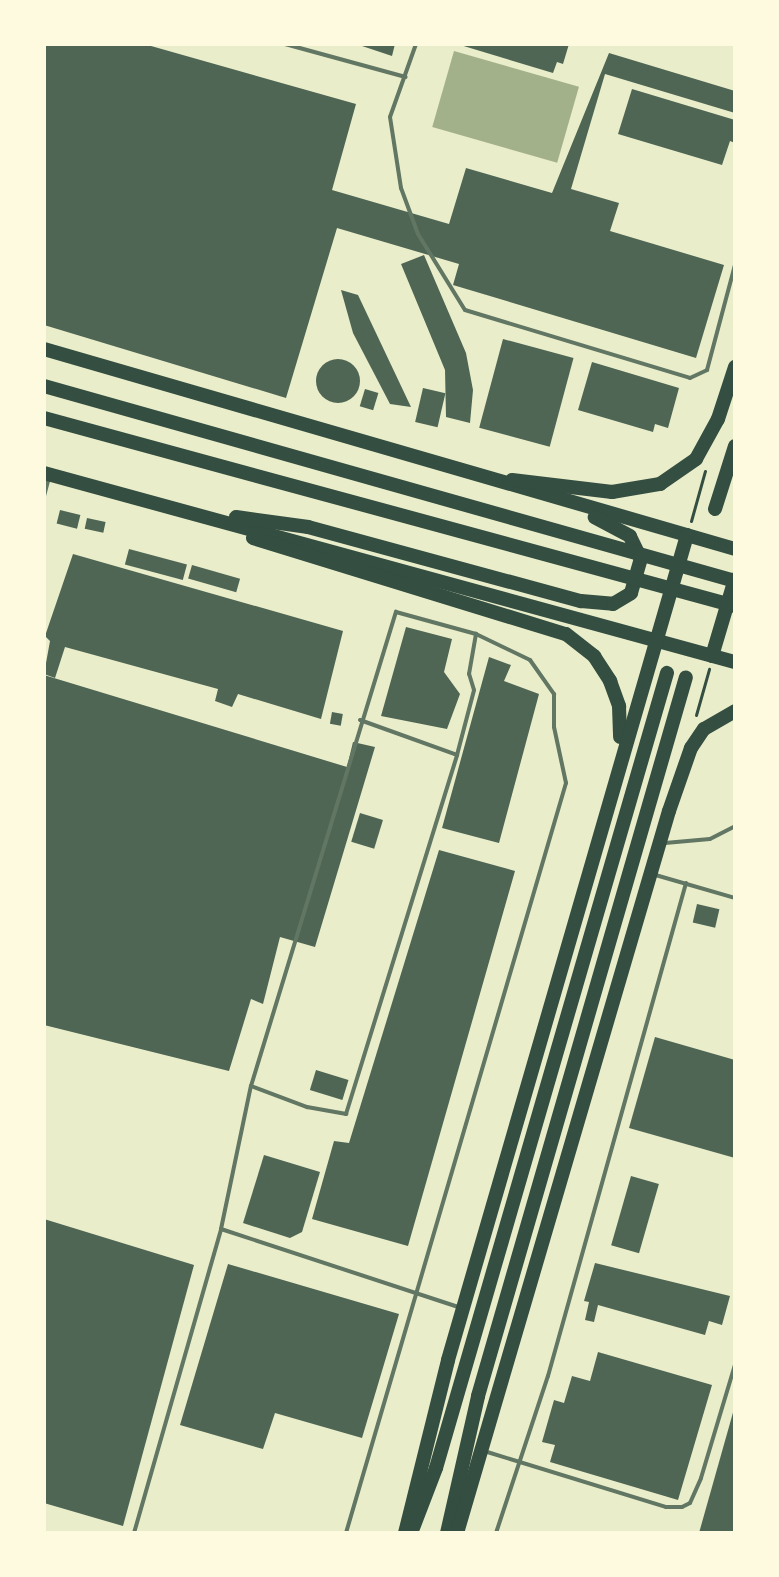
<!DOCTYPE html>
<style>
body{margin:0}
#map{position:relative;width:779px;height:1577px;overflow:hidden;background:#e9edc9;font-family:"Noto Sans",sans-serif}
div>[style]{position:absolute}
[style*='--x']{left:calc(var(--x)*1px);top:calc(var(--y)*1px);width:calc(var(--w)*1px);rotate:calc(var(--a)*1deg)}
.water>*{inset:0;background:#a3b18a;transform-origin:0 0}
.building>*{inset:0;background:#4f6655;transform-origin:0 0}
.round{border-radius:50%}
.path>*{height:3px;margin:-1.5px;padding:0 1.5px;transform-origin:1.5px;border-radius:1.5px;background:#344e41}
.service>*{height:4px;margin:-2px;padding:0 2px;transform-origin:2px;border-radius:2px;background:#617663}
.primary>*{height:14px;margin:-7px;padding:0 7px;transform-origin:7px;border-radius:7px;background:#344e41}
.trunk>*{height:14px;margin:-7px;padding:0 7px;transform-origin:7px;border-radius:7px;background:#344e41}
span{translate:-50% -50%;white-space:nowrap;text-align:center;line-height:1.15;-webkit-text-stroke:7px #fefae0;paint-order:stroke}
.frame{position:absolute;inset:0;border:46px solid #fefae0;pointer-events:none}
</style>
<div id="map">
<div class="water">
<i style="left:454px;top:51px;width:130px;height:79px;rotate:16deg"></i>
</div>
<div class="building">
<i style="clip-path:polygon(44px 44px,144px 44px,356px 104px,332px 190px,449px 224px,466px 168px,552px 193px,609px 53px,735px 91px,735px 113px,605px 74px,571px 189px,619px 203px,610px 231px,724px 265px,696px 358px,453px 285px,459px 264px,337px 228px,286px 398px,44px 325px)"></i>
<i style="clip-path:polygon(356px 44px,395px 44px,392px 56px)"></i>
<i style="clip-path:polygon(457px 44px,569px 44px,563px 64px,557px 62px,553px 73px)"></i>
<i style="clip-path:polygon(632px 89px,735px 120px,735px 143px,730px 141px,722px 165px,618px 134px)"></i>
<i style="clip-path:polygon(424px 255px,466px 353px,473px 390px,470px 423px,446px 417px,445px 370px,401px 264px)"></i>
<i style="clip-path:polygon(341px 290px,358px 295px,411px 407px,390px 404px,353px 333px)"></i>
<i style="left:503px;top:339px;width:73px;height:92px;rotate:15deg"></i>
<i class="round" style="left:316px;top:359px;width:44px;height:44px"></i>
<i style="clip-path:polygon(592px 362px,679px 388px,668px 428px,655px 424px,653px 432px,578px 410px)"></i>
<i style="left:423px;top:388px;width:23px;height:35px;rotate:13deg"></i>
<i style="left:365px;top:389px;width:14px;height:18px;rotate:17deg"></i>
<i style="left:60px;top:510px;width:21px;height:14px;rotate:14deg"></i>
<i style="left:87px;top:518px;width:19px;height:11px;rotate:12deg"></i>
<i style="left:129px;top:549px;width:60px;height:16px;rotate:15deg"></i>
<i style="clip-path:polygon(73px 554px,343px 631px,321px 719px,238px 694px,232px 707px,215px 701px,218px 689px,65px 647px,55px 678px,44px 674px,50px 641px,45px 636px)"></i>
<i style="left:192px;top:565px;width:50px;height:14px;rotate:16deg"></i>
<i style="clip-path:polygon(406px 627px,452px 639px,444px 672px,460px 694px,447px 729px,381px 716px)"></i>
<i style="clip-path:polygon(489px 657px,511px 665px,504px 681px,539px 694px,499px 843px,442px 828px)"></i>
<i style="clip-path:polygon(44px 675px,347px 767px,353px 742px,375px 747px,315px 947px,280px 937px,263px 1004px,251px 999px,229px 1071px,44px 1025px)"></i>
<i style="left:332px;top:712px;width:11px;height:12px;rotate:10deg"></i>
<i style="left:360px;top:813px;width:24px;height:30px;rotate:17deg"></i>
<i style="clip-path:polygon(439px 850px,515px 871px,408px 1246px,312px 1219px,334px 1141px,349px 1143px)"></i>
<i style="left:697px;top:904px;width:23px;height:19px;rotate:13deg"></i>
<i style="clip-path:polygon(655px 1037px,735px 1060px,735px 1158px,629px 1128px)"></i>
<i style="left:316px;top:1070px;width:34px;height:21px;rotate:17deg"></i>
<i style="clip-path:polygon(264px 1155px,320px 1172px,302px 1232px,290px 1238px,243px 1223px)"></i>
<i style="left:631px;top:1176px;width:29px;height:72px;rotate:16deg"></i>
<i style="clip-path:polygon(44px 1219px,194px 1265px,123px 1526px,44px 1503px)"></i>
<i style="clip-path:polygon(595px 1263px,730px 1296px,722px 1325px,709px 1321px,705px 1335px,598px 1305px,594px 1322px,585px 1320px,589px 1302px,584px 1301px)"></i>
<i style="clip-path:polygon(228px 1264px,399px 1314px,362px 1438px,275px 1413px,263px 1449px,180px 1425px)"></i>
<i style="clip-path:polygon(598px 1352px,712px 1385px,678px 1500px,550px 1462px,555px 1445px,542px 1442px,554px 1400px,564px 1403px,572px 1376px,590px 1381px)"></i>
<i style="clip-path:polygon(734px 1409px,735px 1533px,699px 1533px)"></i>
</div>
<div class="path">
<i style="--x:691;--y:521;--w:52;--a:-74.4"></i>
<i style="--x:696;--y:715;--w:48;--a:-74.2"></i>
</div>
<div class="service">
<i style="--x:285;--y:44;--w:125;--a:15.3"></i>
<i style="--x:416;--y:44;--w:77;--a:109.6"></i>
<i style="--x:390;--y:117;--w:72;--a:81.2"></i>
<i style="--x:401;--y:188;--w:49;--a:69.7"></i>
<i style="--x:418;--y:234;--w:89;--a:58.3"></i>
<i style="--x:465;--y:310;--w:235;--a:16.8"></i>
<i style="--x:690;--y:378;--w:19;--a:-25"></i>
<i style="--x:707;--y:370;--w:109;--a:-75.1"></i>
<i style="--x:44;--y:496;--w:20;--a:-75"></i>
<i style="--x:360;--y:720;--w:103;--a:19.8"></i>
<i style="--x:665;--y:843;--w:45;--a:-5.1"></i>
<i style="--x:710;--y:839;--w:28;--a:-27"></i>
<i style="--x:652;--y:874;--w:86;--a:16.1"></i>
<i style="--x:251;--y:1086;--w:60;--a:20.6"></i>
<i style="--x:307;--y:1107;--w:40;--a:10"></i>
<i style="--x:346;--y:1114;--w:376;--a:-72.8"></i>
<i style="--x:457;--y:755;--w:67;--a:-75.3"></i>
<i style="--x:474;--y:690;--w:17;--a:-107"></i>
<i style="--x:469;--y:674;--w:41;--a:-80.1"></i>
<i style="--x:221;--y:1229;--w:253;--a:18.2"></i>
<i style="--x:484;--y:1451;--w:190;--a:17.1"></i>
<i style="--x:666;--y:1507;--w:16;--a:0"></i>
<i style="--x:682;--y:1507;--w:9;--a:-27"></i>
<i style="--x:690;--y:1503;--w:27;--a:-66"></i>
<i style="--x:701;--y:1478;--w:118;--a:-73.3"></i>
<i style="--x:134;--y:1533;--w:316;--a:-74"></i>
<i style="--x:221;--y:1229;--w:146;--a:-78.2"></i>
<i style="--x:251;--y:1086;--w:496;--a:-73"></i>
<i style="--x:396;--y:612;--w:83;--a:15.4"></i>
<i style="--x:476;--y:634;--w:60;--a:25.7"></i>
<i style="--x:530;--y:660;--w:42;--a:54.8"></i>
<i style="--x:554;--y:694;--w:33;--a:90"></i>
<i style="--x:554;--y:727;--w:57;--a:77.9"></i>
<i style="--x:566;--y:783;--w:782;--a:106.35"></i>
<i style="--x:496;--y:1533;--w:165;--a:-71.7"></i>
<i style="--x:548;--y:1376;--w:512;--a:-74.36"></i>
</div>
<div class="primary">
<i style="--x:44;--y:349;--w:719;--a:16.14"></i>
<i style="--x:44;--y:473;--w:716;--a:15.3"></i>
<i style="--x:512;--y:480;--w:101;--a:6.8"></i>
<i style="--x:612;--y:492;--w:49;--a:-9.5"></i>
<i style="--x:660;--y:484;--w:44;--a:-34.8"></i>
<i style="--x:696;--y:459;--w:46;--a:-61.2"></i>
<i style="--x:718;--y:419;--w:55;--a:-71.9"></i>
<i style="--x:715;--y:509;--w:66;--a:-72.4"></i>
<i style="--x:236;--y:517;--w:73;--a:7.9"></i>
<i style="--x:308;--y:527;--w:283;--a:15.2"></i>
<i style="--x:581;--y:601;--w:32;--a:5"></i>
<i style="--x:613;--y:604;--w:21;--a:-31"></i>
<i style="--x:631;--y:593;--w:35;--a:-74"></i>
<i style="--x:641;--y:559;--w:25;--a:-116"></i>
<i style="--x:630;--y:536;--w:40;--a:-152"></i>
<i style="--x:253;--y:538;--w:327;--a:17.1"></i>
<i style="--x:566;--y:634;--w:36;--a:38"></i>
<i style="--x:594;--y:656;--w:30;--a:57"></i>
<i style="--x:610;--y:681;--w:27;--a:70"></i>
<i style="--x:619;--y:706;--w:31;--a:88"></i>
<i style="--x:712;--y:656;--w:80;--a:-73.4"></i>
<i style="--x:413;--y:1528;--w:64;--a:-69"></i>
<i style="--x:436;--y:1468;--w:828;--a:-73.8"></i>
<i style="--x:405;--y:1533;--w:178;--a:-76"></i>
<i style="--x:448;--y:1360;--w:859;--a:-73.84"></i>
<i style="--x:447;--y:1533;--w:140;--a:-77.2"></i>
<i style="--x:478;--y:1396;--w:748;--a:-73.87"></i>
<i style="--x:457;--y:1533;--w:752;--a:-73.64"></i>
<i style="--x:669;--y:811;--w:67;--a:-70.8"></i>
<i style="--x:691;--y:748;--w:23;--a:-56"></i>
<i style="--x:704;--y:729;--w:36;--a:-30"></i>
</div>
<div class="trunk">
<i style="--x:44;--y:386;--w:718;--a:15.76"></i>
<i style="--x:44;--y:418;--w:716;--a:15.22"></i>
</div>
<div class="frame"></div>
</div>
